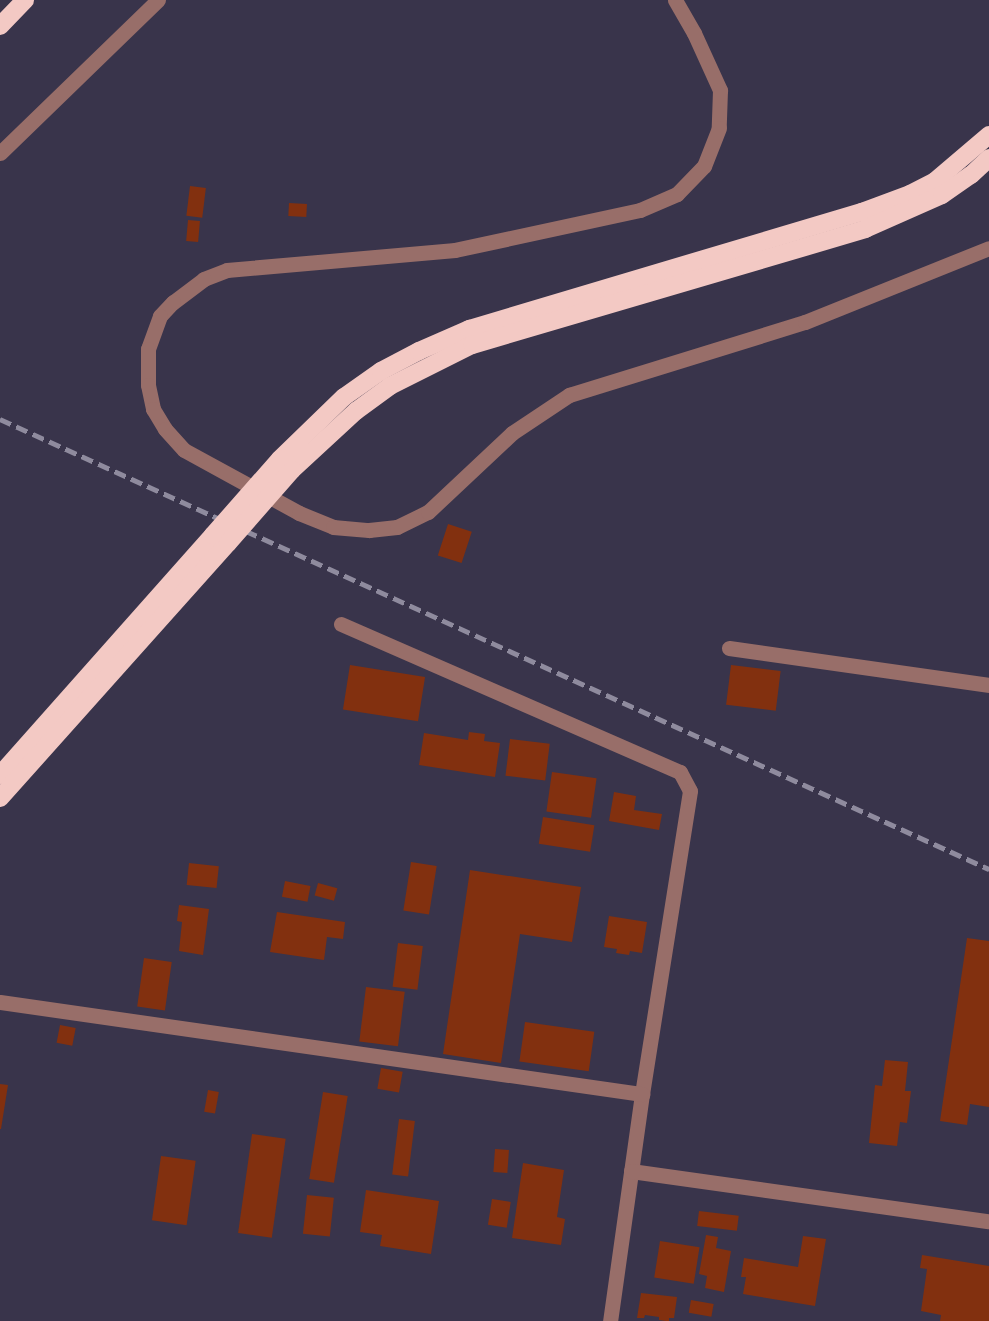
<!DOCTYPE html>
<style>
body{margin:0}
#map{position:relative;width:989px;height:1321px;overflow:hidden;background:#39344b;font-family:"Titillium Web",sans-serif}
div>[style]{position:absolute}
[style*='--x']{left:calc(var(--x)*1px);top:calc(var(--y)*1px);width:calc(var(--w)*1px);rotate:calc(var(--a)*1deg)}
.building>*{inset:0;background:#82300f;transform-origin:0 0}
.minor>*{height:15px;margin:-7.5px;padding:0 7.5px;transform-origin:7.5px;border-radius:7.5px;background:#986e69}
.highway>*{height:18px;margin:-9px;padding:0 9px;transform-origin:9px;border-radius:9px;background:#f3c9c4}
.rail>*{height:4.5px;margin-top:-2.25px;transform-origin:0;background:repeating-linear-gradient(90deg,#8f8b9e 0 12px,transparent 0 18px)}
.highway-bridge>*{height:18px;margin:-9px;padding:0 9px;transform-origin:9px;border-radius:9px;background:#f3c9c4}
span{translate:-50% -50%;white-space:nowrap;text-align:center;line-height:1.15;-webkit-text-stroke:5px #39344b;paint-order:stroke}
</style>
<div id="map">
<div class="building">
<i style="left:190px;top:186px;width:16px;height:30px;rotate:7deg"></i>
<i style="left:289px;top:203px;width:18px;height:13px;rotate:3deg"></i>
<i style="left:188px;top:220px;width:12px;height:21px;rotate:5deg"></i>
<i style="left:448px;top:524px;width:25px;height:33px;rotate:18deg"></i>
<i style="left:350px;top:665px;width:76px;height:45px;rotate:9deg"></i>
<i style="left:731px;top:665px;width:50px;height:40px;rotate:7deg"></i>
<i style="clip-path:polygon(469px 732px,485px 734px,484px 741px,500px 743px,495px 777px,419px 765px,424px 733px,468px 740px)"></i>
<i style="left:510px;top:739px;width:40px;height:37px;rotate:7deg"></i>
<i style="left:552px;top:772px;width:45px;height:40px;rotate:8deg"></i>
<i style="clip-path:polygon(614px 792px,636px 796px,634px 810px,662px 814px,659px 830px,609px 821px)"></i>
<i style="left:543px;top:817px;width:52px;height:27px;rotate:9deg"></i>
<i style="left:411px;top:862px;width:26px;height:49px;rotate:9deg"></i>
<i style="left:189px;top:863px;width:30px;height:22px;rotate:6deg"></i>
<i style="clip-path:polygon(470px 870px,581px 887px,572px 942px,520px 934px,501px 1063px,443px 1054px)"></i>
<i style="left:285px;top:881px;width:26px;height:16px;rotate:11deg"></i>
<i style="left:318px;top:883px;width:20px;height:13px;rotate:15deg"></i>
<i style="clip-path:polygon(179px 905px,209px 909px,203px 955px,179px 951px,182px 922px,177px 921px)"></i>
<i style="clip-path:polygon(277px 912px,345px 922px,343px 939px,327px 937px,324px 960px,270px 952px)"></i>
<i style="clip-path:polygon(609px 916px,647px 922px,642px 953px,630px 951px,629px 955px,616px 953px,617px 949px,604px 947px)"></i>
<i style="clip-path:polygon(967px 938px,989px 941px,989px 1107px,970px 1104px,967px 1125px,940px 1121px)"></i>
<i style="left:398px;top:943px;width:25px;height:44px;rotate:7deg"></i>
<i style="left:144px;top:958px;width:28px;height:49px;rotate:8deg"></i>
<i style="left:366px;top:987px;width:39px;height:55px;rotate:7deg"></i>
<i style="left:525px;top:1022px;width:70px;height:40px;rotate:8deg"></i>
<i style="left:60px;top:1025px;width:16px;height:18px;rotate:11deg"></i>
<i style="clip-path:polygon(885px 1060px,908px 1062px,905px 1091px,911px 1091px,907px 1123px,900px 1122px,897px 1146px,869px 1143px,875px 1085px,882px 1086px)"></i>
<i style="left:381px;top:1068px;width:22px;height:21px;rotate:10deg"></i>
<i style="clip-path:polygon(0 1084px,8px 1085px,1px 1129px,0 1129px)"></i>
<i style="left:208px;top:1090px;width:11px;height:22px;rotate:10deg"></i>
<i style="left:323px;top:1092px;width:25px;height:88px;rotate:9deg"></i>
<i style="left:399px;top:1119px;width:16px;height:56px;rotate:7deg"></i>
<i style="left:252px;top:1134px;width:34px;height:100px;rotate:8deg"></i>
<i style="left:495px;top:1149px;width:14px;height:23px;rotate:4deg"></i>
<i style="left:161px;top:1156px;width:35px;height:65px;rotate:8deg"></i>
<i style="clip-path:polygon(523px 1163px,564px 1170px,557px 1217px,565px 1219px,561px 1245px,512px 1238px)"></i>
<i style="clip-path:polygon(366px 1190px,439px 1201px,431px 1254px,380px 1246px,382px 1235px,360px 1232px)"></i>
<i style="left:307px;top:1195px;width:27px;height:39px;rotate:6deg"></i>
<i style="left:492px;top:1199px;width:19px;height:26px;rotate:9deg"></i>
<i style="left:699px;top:1211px;width:40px;height:15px;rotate:7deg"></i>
<i style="clip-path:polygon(706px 1235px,718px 1237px,716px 1248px,731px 1251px,724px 1292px,705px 1288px,707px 1276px,699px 1274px)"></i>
<i style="clip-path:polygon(803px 1236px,826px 1239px,815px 1306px,743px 1294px,746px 1277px,741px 1277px,744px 1258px,798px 1267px)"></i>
<i style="left:660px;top:1241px;width:40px;height:37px;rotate:9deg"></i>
<i style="clip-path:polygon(922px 1255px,989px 1266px,989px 1321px,940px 1321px,941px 1315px,921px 1311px,927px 1269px,920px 1268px)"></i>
<i style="clip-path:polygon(641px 1293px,677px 1297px,674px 1318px,669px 1318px,669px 1321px,666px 1321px,659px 1320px,659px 1317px,645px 1315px,644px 1318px,637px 1318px)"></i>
<i style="left:691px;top:1300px;width:23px;height:13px;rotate:10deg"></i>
</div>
<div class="minor">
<i style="--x:675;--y:0;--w:38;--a:60"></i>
<i style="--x:694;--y:33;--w:63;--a:65.5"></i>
<i style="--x:720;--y:90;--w:38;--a:92"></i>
<i style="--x:719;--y:128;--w:41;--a:111.5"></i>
<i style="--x:704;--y:166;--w:39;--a:134"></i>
<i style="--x:677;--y:194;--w:40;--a:156.6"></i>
<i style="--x:640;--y:210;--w:189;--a:167.8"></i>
<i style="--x:455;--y:250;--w:229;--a:175"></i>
<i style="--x:227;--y:270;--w:25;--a:159"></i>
<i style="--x:204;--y:279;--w:39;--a:143"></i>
<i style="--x:173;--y:302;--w:19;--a:133"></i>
<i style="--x:160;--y:316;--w:35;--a:110"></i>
<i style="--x:148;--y:349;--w:36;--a:90"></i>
<i style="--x:148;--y:385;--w:25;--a:78"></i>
<i style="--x:153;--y:409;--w:23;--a:59"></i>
<i style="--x:165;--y:429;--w:28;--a:48"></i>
<i style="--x:184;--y:450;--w:131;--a:28.7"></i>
<i style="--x:299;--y:513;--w:37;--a:22"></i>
<i style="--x:333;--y:527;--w:36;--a:5"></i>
<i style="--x:369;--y:530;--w:28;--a:-6"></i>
<i style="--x:397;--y:527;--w:34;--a:-26"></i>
<i style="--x:428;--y:512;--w:115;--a:-43.2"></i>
<i style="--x:512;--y:433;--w:69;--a:-33.7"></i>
<i style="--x:569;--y:395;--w:247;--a:-17.2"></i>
<i style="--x:805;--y:322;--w:198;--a:-21.9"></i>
<i style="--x:0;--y:153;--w:220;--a:-44.1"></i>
<i style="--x:341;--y:624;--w:370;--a:23.6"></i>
<i style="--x:680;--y:772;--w:21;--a:62"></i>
<i style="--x:690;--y:791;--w:307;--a:99"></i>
<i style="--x:642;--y:1094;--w:229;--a:98"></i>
<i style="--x:729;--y:648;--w:263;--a:8.1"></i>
<i style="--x:0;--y:1002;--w:649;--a:8.16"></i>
<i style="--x:631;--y:1171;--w:361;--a:8"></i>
</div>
<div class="highway">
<i style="--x:0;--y:26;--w:36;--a:-46"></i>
<i style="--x:280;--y:459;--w:89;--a:-44.1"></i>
<i style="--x:344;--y:397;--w:45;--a:-35.1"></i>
<i style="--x:381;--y:371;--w:43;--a:-27.8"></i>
<i style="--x:419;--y:351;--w:55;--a:-23.7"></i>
<i style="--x:469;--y:329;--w:410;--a:-16.6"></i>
<i style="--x:862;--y:212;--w:51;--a:-20.6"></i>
<i style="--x:910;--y:194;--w:28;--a:-27"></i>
<i style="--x:935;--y:181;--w:71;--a:-40.4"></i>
<i style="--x:292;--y:470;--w:87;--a:-42.7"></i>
<i style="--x:356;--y:411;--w:42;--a:-36.3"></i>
<i style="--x:390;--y:386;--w:92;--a:-26.6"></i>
<i style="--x:472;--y:345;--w:410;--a:-16.4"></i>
<i style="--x:865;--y:229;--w:84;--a:-23.8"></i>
<i style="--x:942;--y:195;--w:35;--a:-35"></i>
<i style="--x:971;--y:175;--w:25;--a:-43"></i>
<i style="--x:0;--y:775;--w:321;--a:-48.4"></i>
<i style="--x:0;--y:798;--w:342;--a:-48.2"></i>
</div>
<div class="rail">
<i style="--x:0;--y:419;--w:1087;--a:24.47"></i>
</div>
<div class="highway-bridge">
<i style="--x:213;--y:535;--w:101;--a:-48.6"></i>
<i style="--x:228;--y:543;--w:97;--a:-48.8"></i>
</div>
</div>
